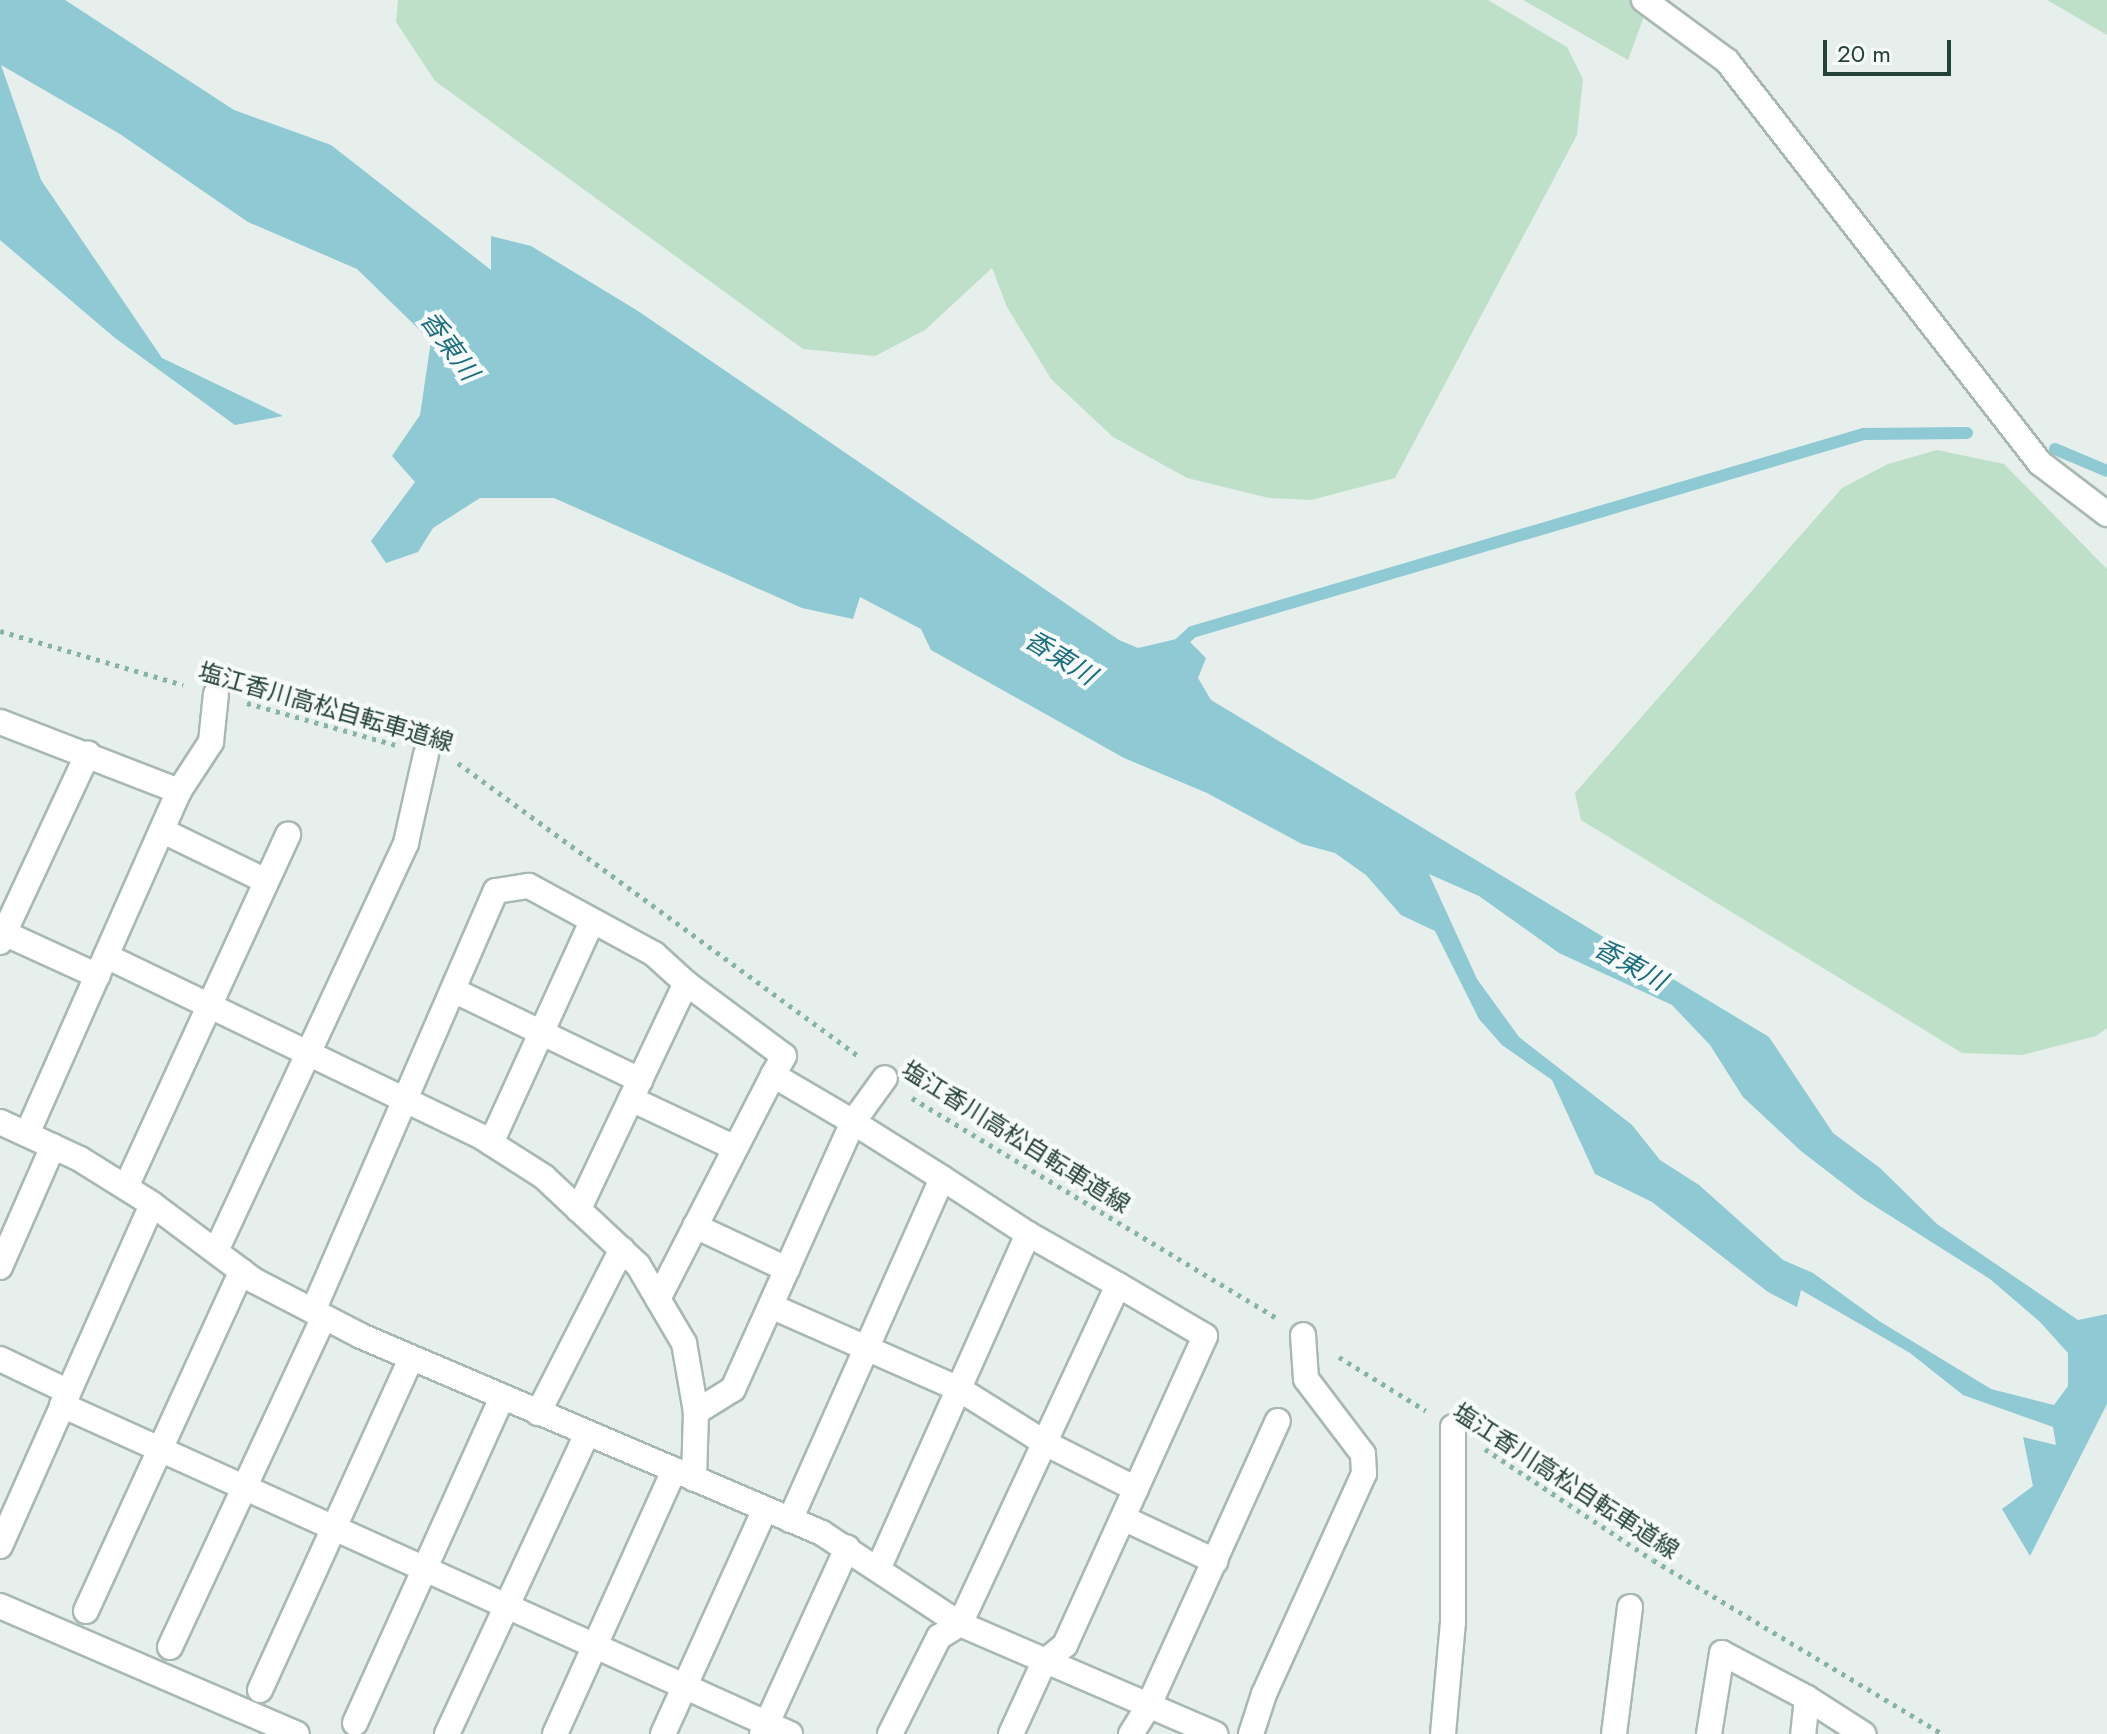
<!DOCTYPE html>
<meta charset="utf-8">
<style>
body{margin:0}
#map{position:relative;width:2107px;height:1734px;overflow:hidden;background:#e6efeb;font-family:Jost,"Noto Sans JP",sans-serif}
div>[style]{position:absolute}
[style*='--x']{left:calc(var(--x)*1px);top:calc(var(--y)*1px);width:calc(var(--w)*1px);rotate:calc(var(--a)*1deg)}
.green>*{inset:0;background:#bfe0c8}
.water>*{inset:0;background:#8ec9d4}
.stream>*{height:12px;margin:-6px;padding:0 6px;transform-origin:6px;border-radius:6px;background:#8ec9d4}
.path>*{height:5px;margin-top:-2.5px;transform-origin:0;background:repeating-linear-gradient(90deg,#86b3a5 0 4px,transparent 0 10px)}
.roads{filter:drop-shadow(2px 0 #a8b8b2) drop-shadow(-2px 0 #a8b8b2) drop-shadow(0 2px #a8b8b2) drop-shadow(0 -2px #a8b8b2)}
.minor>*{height:24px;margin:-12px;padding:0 12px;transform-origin:12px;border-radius:12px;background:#fff}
span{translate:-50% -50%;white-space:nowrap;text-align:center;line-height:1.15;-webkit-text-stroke:8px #f7fbf9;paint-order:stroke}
.street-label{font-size:24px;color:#24423a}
.water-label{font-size:26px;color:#1c6f80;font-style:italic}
.scale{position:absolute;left:1823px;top:40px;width:128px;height:36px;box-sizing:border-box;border:4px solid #24423a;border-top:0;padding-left:10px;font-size:24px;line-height:28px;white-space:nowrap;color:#24423a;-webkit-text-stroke:6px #f7fbf9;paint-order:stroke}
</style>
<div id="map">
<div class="green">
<i style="clip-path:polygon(398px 0,1488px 0,1567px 47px,1583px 79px,1577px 135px,1395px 478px,1311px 500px,1269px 498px,1187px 478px,1113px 437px,1051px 379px,1007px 307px,992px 268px,925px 330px,875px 356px,803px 349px,435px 81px,396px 22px)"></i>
<i style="clip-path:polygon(1523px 0,1650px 0,1628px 60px)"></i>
<i style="clip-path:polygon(2047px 0,2107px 0,2107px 35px)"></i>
<i style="clip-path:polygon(1937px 450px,2004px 464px,2107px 569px,2107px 1028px,2096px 1036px,2022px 1055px,1962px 1053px,1581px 820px,1575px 793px,1842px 488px,1888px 464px)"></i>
</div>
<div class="water">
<i style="clip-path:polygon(evenodd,0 0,65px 0,234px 110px,331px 145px,491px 270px,491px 236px,531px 246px,638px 311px,1119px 640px,1138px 648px,1185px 637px,1206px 658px,1198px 678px,1211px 700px,1769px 1037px,1833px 1133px,1880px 1168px,1937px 1224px,2078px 1320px,2107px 1314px,2107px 1404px,2030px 1556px,2002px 1509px,2033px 1486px,2023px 1437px,2056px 1445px,2053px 1427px,1963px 1395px,1910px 1353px,1801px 1290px,1797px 1307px,1768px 1292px,1652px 1202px,1595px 1174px,1552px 1080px,1502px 1045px,1479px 1019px,1435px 931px,1401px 915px,1366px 875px,1335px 853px,1302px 844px,1207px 793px,1124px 758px,931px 650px,921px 629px,860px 597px,853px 619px,802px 608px,554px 498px,480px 498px,433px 528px,418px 552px,386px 563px,371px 541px,415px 482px,392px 456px,420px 415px,431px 341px,357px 269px,248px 222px,120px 134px,1px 65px,41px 180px,162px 358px,283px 416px,235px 425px,115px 338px,0 240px,0 0,1429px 874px,1479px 896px,1559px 953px,1672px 1005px,1710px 1045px,1743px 1097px,1801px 1151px,1862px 1198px,1990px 1279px,2040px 1322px,2068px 1353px,2068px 1386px,2054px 1405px,1991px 1389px,1879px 1321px,1813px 1273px,1783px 1260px,1699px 1185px,1660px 1160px,1632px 1125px,1519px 1037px,1477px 979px,1429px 874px)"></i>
</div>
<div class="stream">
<i style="--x:2055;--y:449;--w:56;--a:22.9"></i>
<i style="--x:1174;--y:649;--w:25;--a:-43"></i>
<i style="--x:1192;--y:632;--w:701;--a:-16.42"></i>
<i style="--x:1864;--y:434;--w:103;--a:-0.6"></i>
</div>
<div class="path">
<i style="--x:0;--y:631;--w:191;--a:16.4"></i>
<i style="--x:247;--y:703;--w:154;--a:15.8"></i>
<i style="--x:458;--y:763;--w:497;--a:36.2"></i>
<i style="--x:912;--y:1098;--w:425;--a:31.1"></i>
<i style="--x:1339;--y:1357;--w:102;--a:31.8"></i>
<i style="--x:1485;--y:1449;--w:201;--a:33.5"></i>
<i style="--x:1653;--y:1560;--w:338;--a:31"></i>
</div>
<div class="roads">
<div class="minor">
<i style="--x:1644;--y:0;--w:103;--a:36.3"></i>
<i style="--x:1727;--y:61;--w:509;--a:52.1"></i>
<i style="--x:2040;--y:463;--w:84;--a:37.3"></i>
<i style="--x:0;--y:722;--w:192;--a:21.1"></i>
<i style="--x:163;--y:831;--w:114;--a:25.9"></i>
<i style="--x:4;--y:933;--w:103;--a:24.6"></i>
<i style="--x:0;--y:942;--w:208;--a:-65"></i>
<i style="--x:106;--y:956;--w:415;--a:25.7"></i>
<i style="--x:480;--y:1136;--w:76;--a:32.6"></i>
<i style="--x:544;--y:1177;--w:129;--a:43.1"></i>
<i style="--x:638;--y:1265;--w:91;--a:59.5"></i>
<i style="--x:684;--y:1343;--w:70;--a:80.1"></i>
<i style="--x:696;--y:1412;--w:67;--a:91.7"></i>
<i style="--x:686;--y:983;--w:122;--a:36.7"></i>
<i style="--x:784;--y:1056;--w:22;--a:120"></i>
<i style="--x:453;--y:990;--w:208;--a:25.7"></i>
<i style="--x:631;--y:1099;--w:113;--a:25.2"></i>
<i style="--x:0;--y:1122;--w:88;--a:24.8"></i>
<i style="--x:80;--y:1159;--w:85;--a:32"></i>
<i style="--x:152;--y:1204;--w:129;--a:36.8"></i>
<i style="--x:255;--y:1281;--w:119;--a:27.4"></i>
<i style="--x:361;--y:1336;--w:501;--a:23.14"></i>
<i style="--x:822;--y:1533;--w:165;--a:33.4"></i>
<i style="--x:960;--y:1624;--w:278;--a:23.3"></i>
<i style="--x:27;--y:1134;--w:375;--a:-66.1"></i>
<i style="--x:179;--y:791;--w:59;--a:-56.9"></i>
<i style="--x:211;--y:742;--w:48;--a:-84.1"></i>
<i style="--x:491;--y:1143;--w:244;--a:-65.5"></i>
<i style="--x:126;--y:1187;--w:388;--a:-65.3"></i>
<i style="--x:695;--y:1226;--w:102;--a:25.1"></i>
<i style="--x:216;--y:1251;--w:450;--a:-65"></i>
<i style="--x:406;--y:843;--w:91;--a:-77.3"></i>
<i style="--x:0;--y:1267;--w:132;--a:-66.3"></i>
<i style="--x:658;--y:1299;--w:252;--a:-62.8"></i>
<i style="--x:773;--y:1075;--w:93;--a:30.4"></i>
<i style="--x:853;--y:1122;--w:293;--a:114.2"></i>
<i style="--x:733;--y:1389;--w:44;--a:148.1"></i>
<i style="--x:771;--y:1306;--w:206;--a:23.8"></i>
<i style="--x:959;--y:1389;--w:102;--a:32.1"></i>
<i style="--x:1045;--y:1443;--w:102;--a:26.8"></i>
<i style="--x:313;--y:1311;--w:458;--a:-66.5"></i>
<i style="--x:496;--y:891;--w:33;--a:-9"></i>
<i style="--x:529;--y:886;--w:142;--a:28.5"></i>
<i style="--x:654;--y:954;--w:43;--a:42.2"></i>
<i style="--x:686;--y:983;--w:251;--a:115.4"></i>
<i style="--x:0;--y:1359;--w:76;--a:25.6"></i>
<i style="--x:62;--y:1405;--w:799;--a:24.32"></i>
<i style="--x:538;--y:1413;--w:184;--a:-62.9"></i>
<i style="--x:1123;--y:1518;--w:102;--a:25.1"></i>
<i style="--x:790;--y:1520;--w:374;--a:-66"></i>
<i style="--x:942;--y:1178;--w:105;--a:-147.8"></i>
<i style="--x:853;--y:1122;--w:54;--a:-54"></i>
<i style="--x:0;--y:1546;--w:374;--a:-66"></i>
<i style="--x:879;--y:1567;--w:365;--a:-65.9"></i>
<i style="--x:1028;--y:1234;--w:103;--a:-146.9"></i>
<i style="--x:0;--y:1606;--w:323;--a:23.3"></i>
<i style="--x:86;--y:1611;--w:374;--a:-65.4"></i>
<i style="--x:170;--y:1647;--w:364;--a:-65"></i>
<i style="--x:260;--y:1690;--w:365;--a:-65.5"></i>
<i style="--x:1807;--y:1698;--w:67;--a:32.7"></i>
<i style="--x:355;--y:1723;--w:358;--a:-65.7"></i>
<i style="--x:447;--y:1734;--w:331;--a:-65"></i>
<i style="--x:555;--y:1734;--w:289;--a:-65.7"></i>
<i style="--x:663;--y:1734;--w:247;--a:-65.6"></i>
<i style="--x:762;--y:1734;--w:205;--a:-65.4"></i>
<i style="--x:890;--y:1734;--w:109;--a:-63.2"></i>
<i style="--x:939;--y:1637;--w:25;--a:-32"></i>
<i style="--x:960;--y:1624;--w:374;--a:-65"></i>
<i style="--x:1118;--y:1285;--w:103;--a:-150.5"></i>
<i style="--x:1011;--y:1734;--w:79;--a:-65.4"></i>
<i style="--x:1044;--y:1662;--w:27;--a:-39"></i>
<i style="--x:1065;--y:1645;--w:339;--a:-65.6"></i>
<i style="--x:1205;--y:1336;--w:101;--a:-149.6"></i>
<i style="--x:1131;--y:1734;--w:32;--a:-58"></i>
<i style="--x:1148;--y:1707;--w:314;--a:-65.6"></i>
<i style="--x:1251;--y:1734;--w:42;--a:-72"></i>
<i style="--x:1264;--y:1694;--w:242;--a:-65.6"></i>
<i style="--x:1364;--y:1474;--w:20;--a:-93"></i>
<i style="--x:1363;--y:1454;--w:94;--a:-127.2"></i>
<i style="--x:1306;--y:1379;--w:44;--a:-93.9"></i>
<i style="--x:1443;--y:1734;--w:112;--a:-84.9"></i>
<i style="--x:1453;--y:1622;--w:195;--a:-90"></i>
<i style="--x:1614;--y:1734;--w:128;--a:-82.8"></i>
<i style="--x:1709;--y:1734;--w:82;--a:-80.9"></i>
<i style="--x:1722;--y:1653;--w:96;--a:27.9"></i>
<i style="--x:1807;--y:1698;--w:36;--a:96"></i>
</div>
</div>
<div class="street-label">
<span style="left:326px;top:707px;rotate:16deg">塩江香川高松自転車道線</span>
<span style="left:1016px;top:1137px;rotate:32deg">塩江香川高松自転車道線</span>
<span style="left:1566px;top:1481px;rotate:33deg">塩江香川高松自転車道線</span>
</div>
<div class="water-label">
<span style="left:449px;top:346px;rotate:54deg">香東川</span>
<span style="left:1060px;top:658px;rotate:32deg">香東川</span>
<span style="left:1630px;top:965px;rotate:29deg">香東川</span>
</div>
<div class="scale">20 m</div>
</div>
